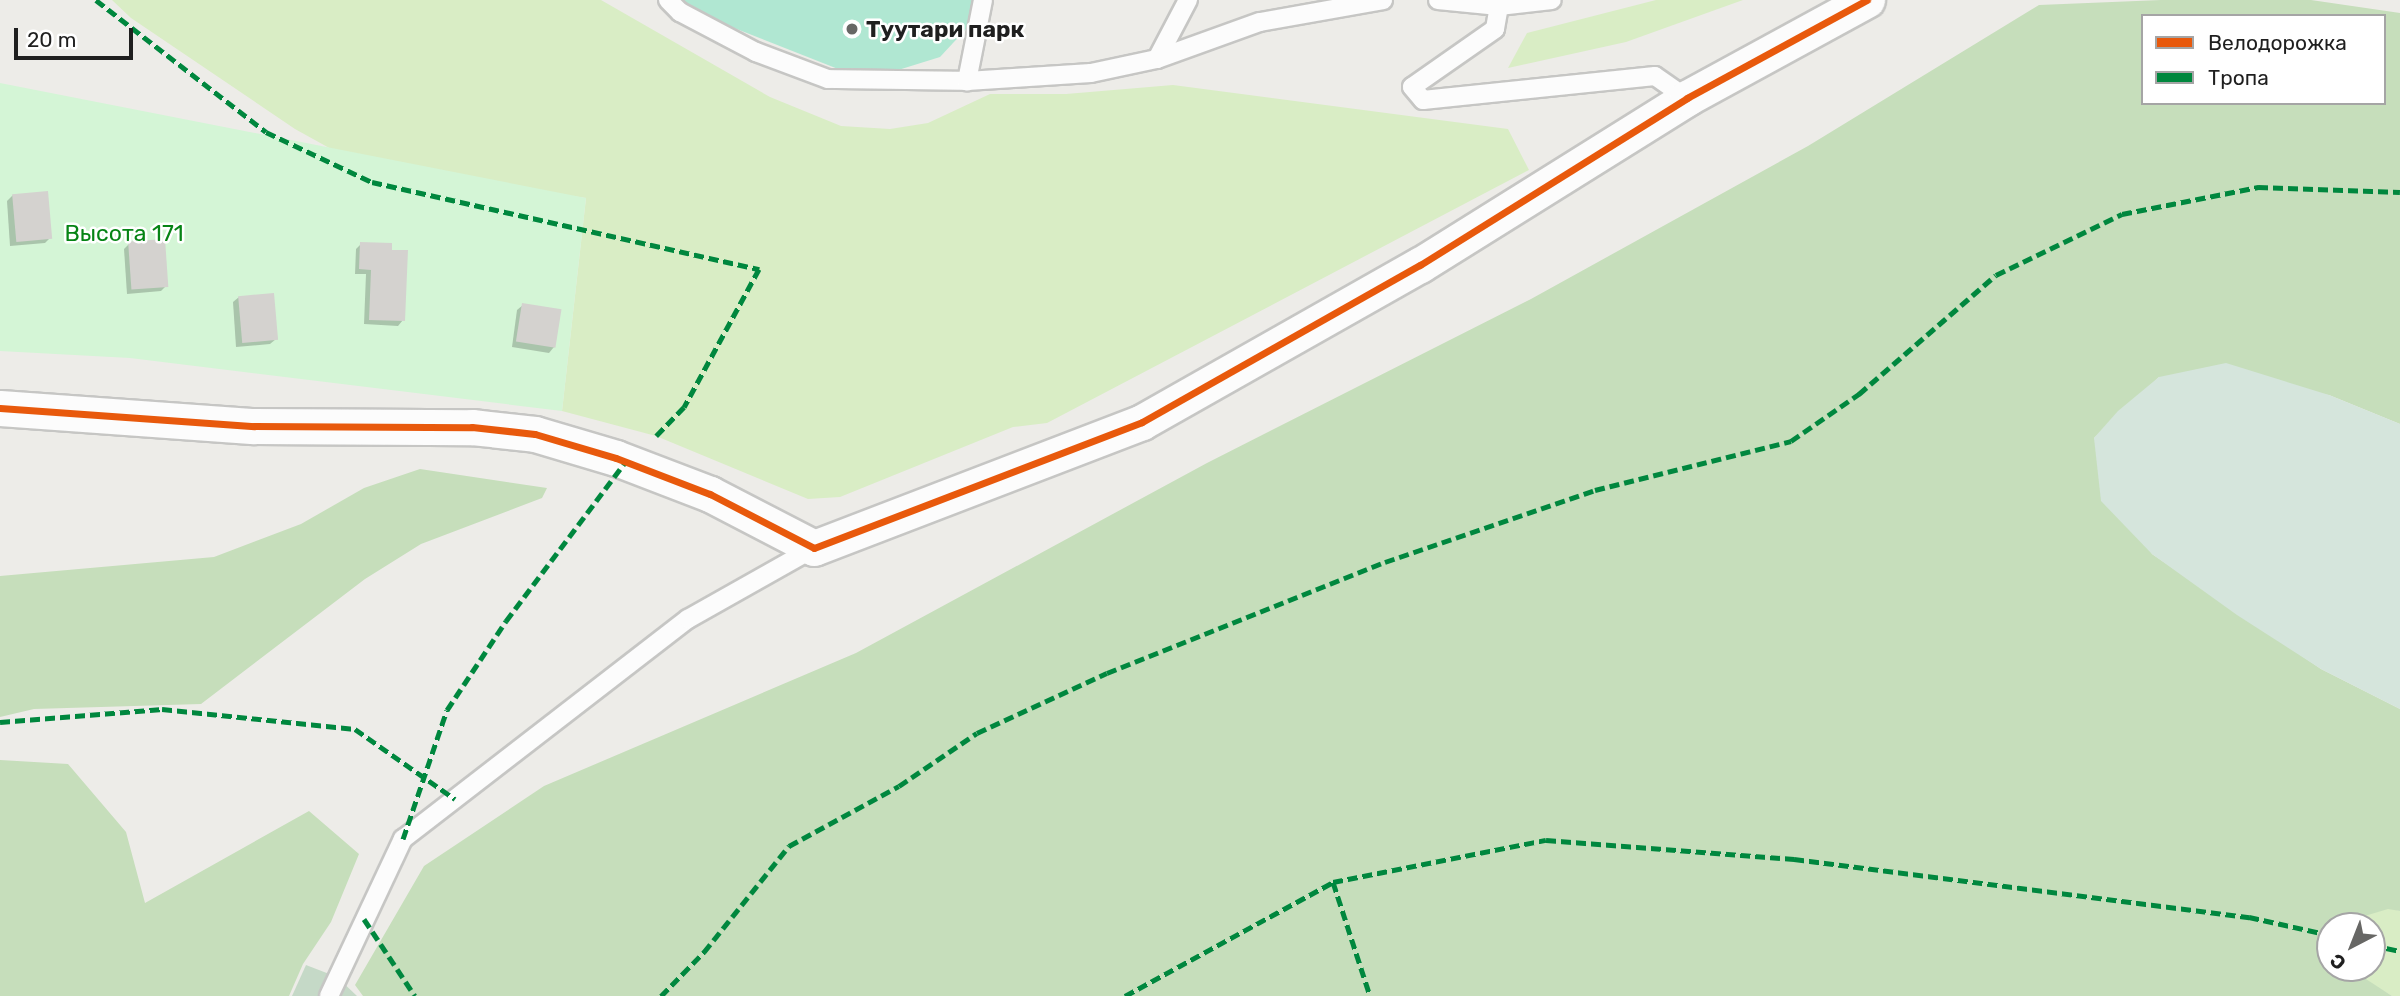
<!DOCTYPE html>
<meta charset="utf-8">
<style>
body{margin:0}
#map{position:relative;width:2400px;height:996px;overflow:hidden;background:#edece8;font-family:Rubik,sans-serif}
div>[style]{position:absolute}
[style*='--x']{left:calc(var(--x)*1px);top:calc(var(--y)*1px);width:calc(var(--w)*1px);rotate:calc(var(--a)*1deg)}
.grass>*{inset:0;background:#d9edc5}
.forest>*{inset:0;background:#c6debb}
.wetland>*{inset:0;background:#d5e5dc}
.cemetery>*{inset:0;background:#c5d9c7}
.park>*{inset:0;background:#d4f5d6}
.pitch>*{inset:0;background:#b0e7d2}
.shadow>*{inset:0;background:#0003}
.building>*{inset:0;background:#d4d2cf;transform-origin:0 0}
.roads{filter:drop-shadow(2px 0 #c6c6c4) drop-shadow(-2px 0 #c6c6c4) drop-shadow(0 2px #c6c6c4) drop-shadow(0 -2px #c6c6c4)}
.service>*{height:18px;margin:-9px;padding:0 9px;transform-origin:9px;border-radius:9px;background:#fcfcfc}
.minor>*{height:35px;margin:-17.5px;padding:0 17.5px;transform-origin:17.5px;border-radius:17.5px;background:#fcfcfc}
.quiet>*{height:5px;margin-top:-2.5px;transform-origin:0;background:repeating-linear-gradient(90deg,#00873e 0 10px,transparent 0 15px)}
.cycleway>*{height:7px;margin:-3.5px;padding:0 3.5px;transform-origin:3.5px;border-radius:3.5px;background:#e8590c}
.dots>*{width:19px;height:19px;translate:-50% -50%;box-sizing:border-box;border:4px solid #fff;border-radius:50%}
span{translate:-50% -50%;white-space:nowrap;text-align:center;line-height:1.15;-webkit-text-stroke:5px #fff;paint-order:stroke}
.poi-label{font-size:23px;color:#1f1f1f;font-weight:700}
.left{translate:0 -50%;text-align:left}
.park-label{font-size:23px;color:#068415}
.legend{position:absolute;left:2141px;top:14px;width:245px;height:91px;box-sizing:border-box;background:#fff;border:2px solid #a5a5a5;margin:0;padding:9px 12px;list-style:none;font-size:21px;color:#1f1f1f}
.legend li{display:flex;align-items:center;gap:14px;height:35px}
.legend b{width:35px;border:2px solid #a5a5a5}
.north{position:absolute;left:2316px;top:912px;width:70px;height:70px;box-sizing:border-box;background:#fff;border:2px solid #a5a5a5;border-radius:50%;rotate:222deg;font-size:19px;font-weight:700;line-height:28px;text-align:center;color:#1f1f1f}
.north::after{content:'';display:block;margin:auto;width:24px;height:32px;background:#676765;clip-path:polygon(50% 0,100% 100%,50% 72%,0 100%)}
.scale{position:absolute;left:14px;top:28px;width:119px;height:32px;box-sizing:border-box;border:4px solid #1f1f1f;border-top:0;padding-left:9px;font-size:21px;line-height:24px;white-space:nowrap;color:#1f1f1f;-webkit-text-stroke:5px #fff;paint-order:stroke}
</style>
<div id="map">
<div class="grass">
<i style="clip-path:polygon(112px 0,601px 0,770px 97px,841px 126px,890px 129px,928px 123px,990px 94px,1066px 94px,1173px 85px,1508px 129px,1529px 170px,1047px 423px,1013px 427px,840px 497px,808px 499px,656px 436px,562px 411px,586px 198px,360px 165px,295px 129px,131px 18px)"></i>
<i style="clip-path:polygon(1656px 0,1743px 0,1626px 42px,1508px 68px,1527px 33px)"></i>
<i style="clip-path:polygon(2388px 908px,2400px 911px,2400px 996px,2392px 996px,2349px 971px,2372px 968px,2372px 926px,2348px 926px,2347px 921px)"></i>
</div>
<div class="forest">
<i style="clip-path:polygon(evenodd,2161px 0,2311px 0,2400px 13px,2400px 424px,2329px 395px,2159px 377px,2094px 438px,2152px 554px,2321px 669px,2400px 709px,2400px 911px,2388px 909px,2348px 921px,2348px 926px,2330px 926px,2330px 968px,2349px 968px,2392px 996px,363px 996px,355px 985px,424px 866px,544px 786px,856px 653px,1207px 463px,1531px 299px,1808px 146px,2039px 5px,2161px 0,2143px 16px,2384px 16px,2384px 103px,2143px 103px,2143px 16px)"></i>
<i style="clip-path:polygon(420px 469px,547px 488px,542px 498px,421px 544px,365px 579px,201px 704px,34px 709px,0 717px,0 576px,214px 557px,301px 524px,364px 488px)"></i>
<i style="clip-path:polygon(0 760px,68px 764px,126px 832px,145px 903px,309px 811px,359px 854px,331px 922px,303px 964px,289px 996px,0 996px)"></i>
</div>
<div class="wetland">
<i style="clip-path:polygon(2226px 363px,2329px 395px,2400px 424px,2400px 709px,2321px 669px,2237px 615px,2152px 554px,2101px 501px,2094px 438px,2118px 411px,2159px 377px)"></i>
</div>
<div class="cemetery">
<i style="clip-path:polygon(306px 965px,337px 977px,357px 996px,292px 996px)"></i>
</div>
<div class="park">
<i style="clip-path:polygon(0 83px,586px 198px,562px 411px,130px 358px,0 351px)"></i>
</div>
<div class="pitch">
<i style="clip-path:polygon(663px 0,993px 0,940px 57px,866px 80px)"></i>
</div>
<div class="shadow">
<i style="clip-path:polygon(13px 195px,50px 238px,45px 243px,10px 246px,7px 201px)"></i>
<i style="clip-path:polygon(129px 244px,166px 286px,161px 291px,127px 294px,124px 249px)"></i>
<i style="clip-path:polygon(361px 244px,403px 320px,398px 326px,364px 324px,366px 274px,355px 274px,356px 249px)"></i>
<i style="clip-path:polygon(239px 297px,276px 339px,270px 344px,236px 347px,233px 302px)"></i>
<i style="clip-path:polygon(523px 305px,554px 347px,549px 353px,512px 347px,517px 310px)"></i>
</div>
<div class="building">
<i style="left:48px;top:191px;width:48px;height:36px;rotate:85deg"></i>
<i style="left:165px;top:239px;width:48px;height:37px;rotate:86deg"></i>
<i style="clip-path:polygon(360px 242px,392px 243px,392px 250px,408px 250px,405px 321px,369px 320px,371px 270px,359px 269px)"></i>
<i style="left:274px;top:293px;width:47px;height:36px;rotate:85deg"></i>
<i style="left:522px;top:303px;width:40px;height:39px;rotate:9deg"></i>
</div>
<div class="roads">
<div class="service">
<i style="--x:668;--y:0;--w:17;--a:45"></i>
<i style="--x:680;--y:12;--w:86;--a:27.8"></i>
<i style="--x:756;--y:52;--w:77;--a:20.6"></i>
<i style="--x:828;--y:79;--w:139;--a:0.8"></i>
<i style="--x:983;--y:0;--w:83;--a:101.2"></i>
<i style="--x:967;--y:81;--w:124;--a:-3.7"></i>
<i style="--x:1091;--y:73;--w:67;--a:-12"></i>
<i style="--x:1157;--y:59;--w:67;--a:-62.3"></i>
<i style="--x:1438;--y:0;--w:61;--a:5.6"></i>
<i style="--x:1499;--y:6;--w:53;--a:-6.5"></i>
<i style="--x:1499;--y:6;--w:23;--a:100"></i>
<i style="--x:1495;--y:29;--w:101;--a:145.1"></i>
<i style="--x:1412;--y:87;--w:17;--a:50"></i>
<i style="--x:1423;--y:100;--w:233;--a:-5.9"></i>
<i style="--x:1655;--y:76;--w:39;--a:35"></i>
<i style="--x:1157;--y:59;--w:109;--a:-19.8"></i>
<i style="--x:1260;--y:22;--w:125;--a:-10.1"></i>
<i style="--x:329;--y:996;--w:174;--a:-64.8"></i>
<i style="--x:403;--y:839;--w:360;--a:-37.7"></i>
<i style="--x:688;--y:619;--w:145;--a:-29.4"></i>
</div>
<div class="minor">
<i style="--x:0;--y:408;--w:255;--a:4.1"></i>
<i style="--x:254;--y:426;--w:218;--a:0.3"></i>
<i style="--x:472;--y:427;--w:63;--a:6.3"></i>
<i style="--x:535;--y:434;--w:84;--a:16.5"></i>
<i style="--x:616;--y:458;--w:101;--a:21"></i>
<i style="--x:710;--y:494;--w:117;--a:27.4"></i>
<i style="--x:814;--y:548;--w:351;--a:-21"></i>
<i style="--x:1142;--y:422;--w:319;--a:-29.5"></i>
<i style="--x:1420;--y:265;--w:315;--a:-32"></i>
<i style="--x:1687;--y:98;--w:205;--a:-28.6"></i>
</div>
</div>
<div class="quiet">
<i style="--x:96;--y:0;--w:215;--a:37.8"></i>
<i style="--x:266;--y:132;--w:117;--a:25.3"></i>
<i style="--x:372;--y:182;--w:397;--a:12.7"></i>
<i style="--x:759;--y:269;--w:157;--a:118.5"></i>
<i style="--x:684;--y:407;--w:40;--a:134"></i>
<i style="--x:0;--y:722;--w:163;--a:-4.6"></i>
<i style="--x:162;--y:709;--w:194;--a:5.9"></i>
<i style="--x:355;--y:729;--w:122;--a:35"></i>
<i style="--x:403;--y:839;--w:136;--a:-71.2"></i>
<i style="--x:447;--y:710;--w:107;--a:-56.5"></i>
<i style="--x:506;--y:621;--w:200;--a:-53.1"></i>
<i style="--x:1333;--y:882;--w:120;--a:72"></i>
<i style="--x:364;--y:919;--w:92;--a:56.5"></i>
<i style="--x:2372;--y:945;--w:29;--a:12"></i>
<i style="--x:661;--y:996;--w:62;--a:-45.7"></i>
<i style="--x:704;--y:952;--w:136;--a:-51.3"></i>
<i style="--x:789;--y:846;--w:125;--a:-28.6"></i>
<i style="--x:899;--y:786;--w:94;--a:-34.2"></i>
<i style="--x:977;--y:733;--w:143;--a:-24.8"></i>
<i style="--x:1107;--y:673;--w:299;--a:-21.8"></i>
<i style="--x:1385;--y:562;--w:222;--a:-18.9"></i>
<i style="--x:1595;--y:490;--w:202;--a:-14"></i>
<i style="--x:1791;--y:441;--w:83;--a:-34.7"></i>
<i style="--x:1859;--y:394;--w:181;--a:-41"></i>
<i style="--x:1996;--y:275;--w:140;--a:-25.8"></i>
<i style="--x:2122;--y:214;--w:139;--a:-11.2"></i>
<i style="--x:2258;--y:187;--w:142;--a:2"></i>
<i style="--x:1125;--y:996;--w:237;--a:-28.7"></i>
<i style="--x:1333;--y:882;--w:217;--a:-11.2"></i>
<i style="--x:1546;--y:840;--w:249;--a:4.4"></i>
<i style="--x:1794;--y:859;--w:459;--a:7.3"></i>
<i style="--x:2249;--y:917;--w:83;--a:12.5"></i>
</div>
<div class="cycleway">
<i style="--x:0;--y:408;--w:255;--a:4.1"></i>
<i style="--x:254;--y:426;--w:218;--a:0.3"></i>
<i style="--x:472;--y:427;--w:63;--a:6.3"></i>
<i style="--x:535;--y:434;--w:84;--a:16.5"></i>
<i style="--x:616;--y:458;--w:101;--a:21"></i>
<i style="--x:710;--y:494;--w:117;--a:27.4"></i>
<i style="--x:814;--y:548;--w:351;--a:-21"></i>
<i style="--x:1142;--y:422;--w:319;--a:-29.5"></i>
<i style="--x:1420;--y:265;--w:315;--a:-32"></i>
<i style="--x:1687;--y:98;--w:205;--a:-28.6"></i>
</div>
<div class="dots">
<i style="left:852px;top:29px;background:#676765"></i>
</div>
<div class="poi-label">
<span class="left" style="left:866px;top:29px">Туутари парк</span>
</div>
<div class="park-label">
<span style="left:124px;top:233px">Высота 171</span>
</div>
<ul class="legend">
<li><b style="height:9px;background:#e8590c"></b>Велодорожка</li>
<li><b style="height:9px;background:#00873e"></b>Тропа</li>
</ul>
<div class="north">С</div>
<div class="scale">20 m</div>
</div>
